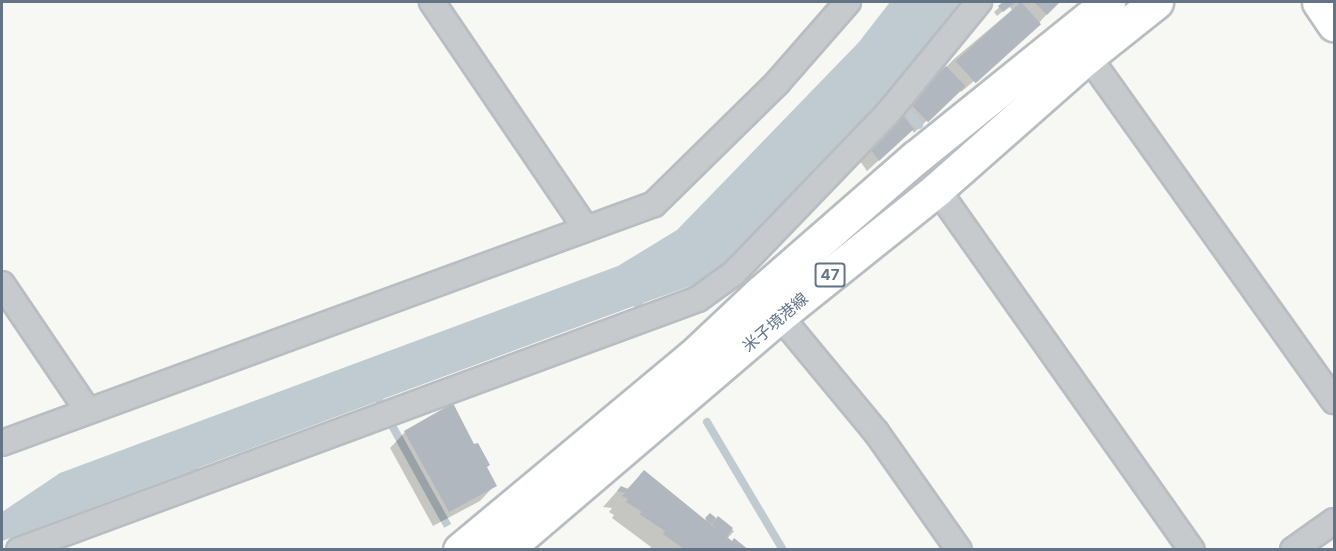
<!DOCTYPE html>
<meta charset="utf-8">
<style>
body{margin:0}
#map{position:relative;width:1336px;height:551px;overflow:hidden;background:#f7f7f3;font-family:Inter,"Noto Sans JP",sans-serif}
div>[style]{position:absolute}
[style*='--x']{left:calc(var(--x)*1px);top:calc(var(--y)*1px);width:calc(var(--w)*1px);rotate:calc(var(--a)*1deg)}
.water>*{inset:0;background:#c0cbd1;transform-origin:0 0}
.shadow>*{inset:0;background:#0003}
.stream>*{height:8px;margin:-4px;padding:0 4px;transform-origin:4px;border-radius:4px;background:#c0cbd1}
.building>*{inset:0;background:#b0b7be;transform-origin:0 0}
.roads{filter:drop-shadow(2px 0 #b8bdc2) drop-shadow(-2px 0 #b8bdc2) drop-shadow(0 2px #b8bdc2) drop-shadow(0 -2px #b8bdc2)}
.street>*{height:24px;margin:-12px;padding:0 12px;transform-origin:12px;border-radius:12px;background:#c6cacd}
.secondary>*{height:33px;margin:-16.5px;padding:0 16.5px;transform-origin:16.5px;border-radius:16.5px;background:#fff}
.primary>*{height:33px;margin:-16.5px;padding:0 16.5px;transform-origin:16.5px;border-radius:16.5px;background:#fff}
span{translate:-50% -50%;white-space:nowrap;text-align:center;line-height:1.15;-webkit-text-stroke:6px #fff;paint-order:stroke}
.shield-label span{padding:2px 4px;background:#fff;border:2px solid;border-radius:4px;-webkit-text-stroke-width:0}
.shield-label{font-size:15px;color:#637487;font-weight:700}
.street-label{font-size:16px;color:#637487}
.frame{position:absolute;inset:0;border:3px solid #637487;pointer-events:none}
</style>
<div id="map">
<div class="water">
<i style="clip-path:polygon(890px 2px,962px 2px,895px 86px,894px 95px,890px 91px,725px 263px,728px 268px,702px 282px,643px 303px,644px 309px,637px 312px,634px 306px,383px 399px,385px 405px,378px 408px,376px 402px,198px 468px,200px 474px,195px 476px,191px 471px,2px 541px,2px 512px,60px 473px,618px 266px,677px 230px,859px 42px)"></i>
<i style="left:393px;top:419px;width:120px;height:8px;rotate:61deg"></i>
</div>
<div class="shadow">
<i style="clip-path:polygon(1005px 2px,1058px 2px,1028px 35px,961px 92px,959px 89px,914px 133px,912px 130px,867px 171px,858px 158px,954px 59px,1012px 10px,1009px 6px,997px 16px,994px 12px)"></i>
<i style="clip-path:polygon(405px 432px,485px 467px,495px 485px,480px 501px,433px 526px,390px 448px)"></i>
<i style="clip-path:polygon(644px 472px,704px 521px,710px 515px,734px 531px,736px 529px,727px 539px,746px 550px,649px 550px,651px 547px,612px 518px,614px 515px,609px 512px,612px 508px,603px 507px,619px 489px,626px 490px)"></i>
</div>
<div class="stream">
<i style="--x:906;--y:110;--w:20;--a:49"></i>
<i style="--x:707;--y:422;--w:149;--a:59.3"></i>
</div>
<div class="building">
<i style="clip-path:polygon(1003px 2px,1016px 2px,1003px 12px,998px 6px)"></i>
<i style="left:1021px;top:2px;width:30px;height:88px;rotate:48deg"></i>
<i style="clip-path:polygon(1034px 2px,1060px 2px,1047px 15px)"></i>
<i style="left:946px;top:66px;width:28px;height:52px;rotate:46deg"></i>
<i style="clip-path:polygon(901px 113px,914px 129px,879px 161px,868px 146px)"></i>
<i style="clip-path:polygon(453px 403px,474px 444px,478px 443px,490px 465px,487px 467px,497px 486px,449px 512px,404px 431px)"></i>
<i style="clip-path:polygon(644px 470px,714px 527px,712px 524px,718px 516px,733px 528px,727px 537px,732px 541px,734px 538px,749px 550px,684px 549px,663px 534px,665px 531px,639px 514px,642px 512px,626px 502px,628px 499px,622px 496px,625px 493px,617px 491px,621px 486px,628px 489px)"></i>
<i style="clip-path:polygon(710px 513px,716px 518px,711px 524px,705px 518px)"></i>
</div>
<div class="roads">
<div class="street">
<i style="--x:432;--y:2;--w:272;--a:55.8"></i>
<i style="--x:1088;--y:56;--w:424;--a:54.5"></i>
<i style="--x:937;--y:189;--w:442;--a:54.8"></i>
<i style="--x:2;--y:284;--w:153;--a:55.9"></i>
<i style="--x:770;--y:304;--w:166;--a:50.4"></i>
<i style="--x:876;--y:432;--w:144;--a:54.9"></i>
<i style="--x:2;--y:443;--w:694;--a:-20.13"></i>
<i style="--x:654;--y:204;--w:173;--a:-44.5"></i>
<i style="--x:777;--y:83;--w:108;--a:-48.8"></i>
<i style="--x:19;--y:550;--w:724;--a:-20.29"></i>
<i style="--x:698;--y:299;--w:44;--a:-35.8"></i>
<i style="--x:734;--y:273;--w:222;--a:-46.1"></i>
<i style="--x:888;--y:113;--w:144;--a:-50.7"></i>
<i style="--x:1293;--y:550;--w:50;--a:-35.3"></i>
</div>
<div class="secondary">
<i style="--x:1319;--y:2;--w:27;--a:56"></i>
</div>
<div class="primary">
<i style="--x:460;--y:550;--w:302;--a:-39.8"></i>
<i style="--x:692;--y:357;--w:93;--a:-43.3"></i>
<i style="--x:760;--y:293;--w:206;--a:-41.1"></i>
<i style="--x:915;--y:158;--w:248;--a:-38.9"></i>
<i style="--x:505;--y:550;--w:362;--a:-40.5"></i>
<i style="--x:780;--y:315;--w:201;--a:-38.7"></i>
<i style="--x:937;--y:189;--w:201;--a:-41.4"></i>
<i style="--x:1088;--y:56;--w:87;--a:-38.5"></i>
</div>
</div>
<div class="shield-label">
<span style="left:830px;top:275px">47</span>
</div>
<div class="street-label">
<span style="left:775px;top:322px;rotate:-41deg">米子境港線</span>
</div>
<div class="frame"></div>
</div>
